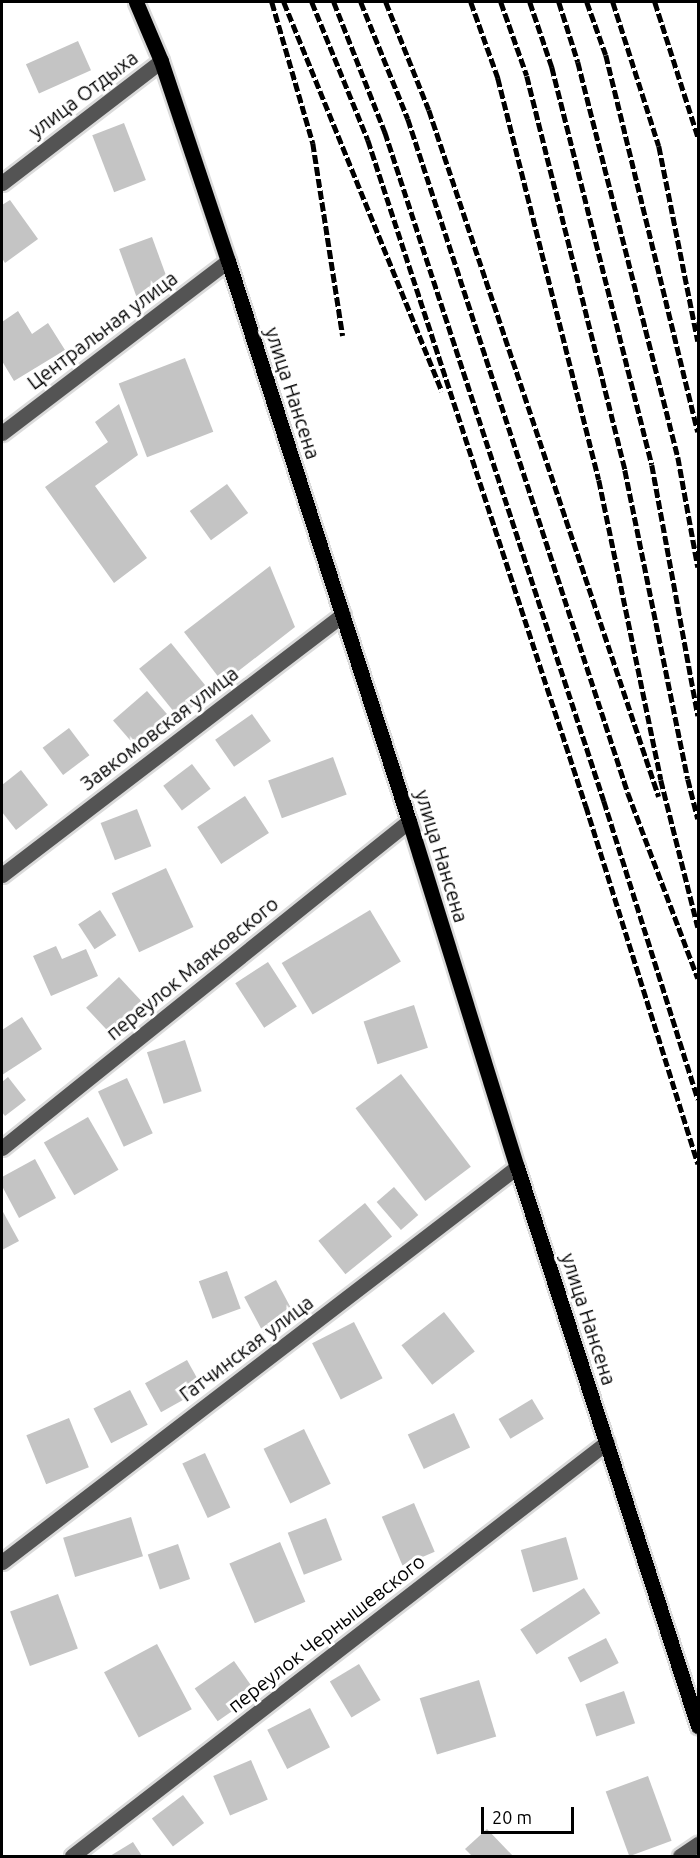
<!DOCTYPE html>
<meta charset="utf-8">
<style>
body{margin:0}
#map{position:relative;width:700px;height:1858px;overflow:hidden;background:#fff;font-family:Ubuntu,sans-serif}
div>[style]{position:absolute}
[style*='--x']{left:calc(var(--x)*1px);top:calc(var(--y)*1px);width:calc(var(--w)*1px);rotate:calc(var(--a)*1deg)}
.building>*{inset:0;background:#c4c4c4;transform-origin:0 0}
.roads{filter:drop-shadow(2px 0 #dbdbdb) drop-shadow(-2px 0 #dbdbdb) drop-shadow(0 2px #dbdbdb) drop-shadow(0 -2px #dbdbdb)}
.minor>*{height:15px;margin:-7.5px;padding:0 7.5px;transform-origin:7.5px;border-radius:7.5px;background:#545454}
.major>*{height:15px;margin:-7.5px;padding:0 7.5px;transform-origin:7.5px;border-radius:7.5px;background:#000}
.rail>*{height:4.5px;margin-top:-2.25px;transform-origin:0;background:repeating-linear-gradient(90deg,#000 0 9px,transparent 0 12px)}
span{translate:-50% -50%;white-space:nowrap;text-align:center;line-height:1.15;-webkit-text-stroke:6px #fff;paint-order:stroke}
.street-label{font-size:20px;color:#000}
.frame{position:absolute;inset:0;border:3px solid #000;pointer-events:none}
.scale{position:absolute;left:481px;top:1807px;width:93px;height:27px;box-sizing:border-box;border:3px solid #000;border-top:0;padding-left:8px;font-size:18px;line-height:21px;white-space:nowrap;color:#000;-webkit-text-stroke:4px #fff;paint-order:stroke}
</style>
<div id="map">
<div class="building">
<i style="left:78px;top:41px;width:32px;height:57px;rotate:66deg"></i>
<i style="left:124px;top:123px;width:61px;height:34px;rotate:69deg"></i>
<i style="clip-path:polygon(10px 200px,38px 239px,5px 263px,2px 258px,2px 205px)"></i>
<i style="left:152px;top:237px;width:53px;height:35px;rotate:70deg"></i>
<i style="clip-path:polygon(18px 311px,32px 334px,48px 323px,65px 350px,14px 381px,2px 361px,2px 322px)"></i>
<i style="left:185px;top:358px;width:79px;height:71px;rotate:69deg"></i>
<i style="clip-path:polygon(119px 404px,138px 455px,95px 486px,147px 558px,114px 583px,45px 487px,108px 442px,95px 422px)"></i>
<i style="left:227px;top:484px;width:36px;height:46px;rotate:54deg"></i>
<i style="clip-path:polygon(270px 566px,295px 627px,223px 683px,184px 632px)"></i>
<i style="left:171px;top:643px;width:63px;height:41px;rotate:51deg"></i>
<i style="left:147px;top:691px;width:38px;height:45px;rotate:49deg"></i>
<i style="left:252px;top:714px;width:33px;height:45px;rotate:55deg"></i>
<i style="left:69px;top:728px;width:34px;height:33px;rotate:53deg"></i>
<i style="left:333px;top:757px;width:40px;height:69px;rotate:70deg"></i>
<i style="left:192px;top:764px;width:31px;height:36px;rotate:53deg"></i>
<i style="clip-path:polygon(21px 770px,48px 805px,16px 830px,2px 812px,2px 785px)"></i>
<i style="left:245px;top:796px;width:44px;height:57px;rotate:57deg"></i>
<i style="left:137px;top:809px;width:40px;height:39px;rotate:69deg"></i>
<i style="left:166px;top:868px;width:65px;height:60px;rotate:65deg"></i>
<i style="left:100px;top:910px;width:30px;height:26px;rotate:57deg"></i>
<i style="left:370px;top:910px;width:60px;height:103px;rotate:59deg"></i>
<i style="clip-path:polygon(56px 946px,62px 959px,86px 949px,98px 976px,51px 996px,33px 956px)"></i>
<i style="left:268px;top:962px;width:53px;height:39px;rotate:57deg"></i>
<i style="left:119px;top:977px;width:33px;height:45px;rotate:47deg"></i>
<i style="left:414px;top:1005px;width:45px;height:53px;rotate:72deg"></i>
<i style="clip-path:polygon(22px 1017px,42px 1049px,2px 1075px,2px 1030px)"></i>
<i style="left:185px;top:1040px;width:54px;height:40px;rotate:72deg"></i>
<i style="left:401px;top:1074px;width:116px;height:57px;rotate:53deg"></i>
<i style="clip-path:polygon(8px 1077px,26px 1100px,5px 1116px,2px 1112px,2px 1082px)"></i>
<i style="left:127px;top:1078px;width:61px;height:32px;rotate:65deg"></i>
<i style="left:88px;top:1117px;width:61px;height:51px;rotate:60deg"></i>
<i style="clip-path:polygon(35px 1159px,56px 1198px,19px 1218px,2px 1186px,2px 1177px)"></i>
<i style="left:394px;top:1187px;width:37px;height:23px;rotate:49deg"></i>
<i style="left:365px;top:1203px;width:43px;height:60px;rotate:51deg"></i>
<i style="clip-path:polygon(2px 1210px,19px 1241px,2px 1250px)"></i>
<i style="left:227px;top:1271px;width:40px;height:30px;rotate:70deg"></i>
<i style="left:276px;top:1280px;width:41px;height:36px;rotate:62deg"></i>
<i style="left:444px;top:1312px;width:50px;height:54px;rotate:52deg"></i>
<i style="left:354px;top:1322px;width:63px;height:47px;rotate:63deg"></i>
<i style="left:187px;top:1360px;width:33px;height:48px;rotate:61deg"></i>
<i style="left:130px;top:1390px;width:39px;height:41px;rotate:63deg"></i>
<i style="left:532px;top:1399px;width:23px;height:39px;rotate:59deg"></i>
<i style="left:454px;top:1413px;width:38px;height:51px;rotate:65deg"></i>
<i style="left:69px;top:1418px;width:53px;height:46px;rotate:68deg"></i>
<i style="left:304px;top:1429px;width:61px;height:45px;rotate:64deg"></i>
<i style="left:205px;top:1453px;width:60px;height:25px;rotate:65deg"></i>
<i style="left:414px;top:1503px;width:53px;height:35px;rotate:67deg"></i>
<i style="left:131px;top:1517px;width:41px;height:71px;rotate:73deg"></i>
<i style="left:326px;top:1518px;width:45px;height:41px;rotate:69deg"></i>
<i style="left:566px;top:1537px;width:44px;height:47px;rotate:74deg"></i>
<i style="left:280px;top:1542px;width:65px;height:55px;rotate:67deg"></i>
<i style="left:178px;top:1544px;width:37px;height:32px;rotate:71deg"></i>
<i style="left:584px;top:1588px;width:30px;height:76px;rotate:57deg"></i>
<i style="left:58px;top:1594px;width:58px;height:51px;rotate:70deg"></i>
<i style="left:606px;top:1638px;width:28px;height:43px;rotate:63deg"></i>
<i style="left:157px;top:1644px;width:74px;height:60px;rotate:62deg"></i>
<i style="left:234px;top:1661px;width:40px;height:48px;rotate:55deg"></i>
<i style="left:359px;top:1664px;width:42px;height:34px;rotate:59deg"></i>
<i style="left:479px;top:1680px;width:59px;height:62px;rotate:73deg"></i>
<i style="left:624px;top:1691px;width:34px;height:41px;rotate:71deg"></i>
<i style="left:310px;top:1708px;width:44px;height:48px;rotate:63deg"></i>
<i style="left:251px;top:1760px;width:43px;height:41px;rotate:67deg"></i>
<i style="left:648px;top:1776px;width:69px;height:45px;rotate:70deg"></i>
<i style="left:183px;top:1795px;width:35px;height:39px;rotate:53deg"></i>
<i style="clip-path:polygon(487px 1829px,513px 1856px,472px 1856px,465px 1849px)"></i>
<i style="clip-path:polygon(133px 1842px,142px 1856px,110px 1856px)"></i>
</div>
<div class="roads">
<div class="minor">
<i style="--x:2;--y:183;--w:200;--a:-37.5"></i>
<i style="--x:2;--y:433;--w:284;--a:-37.3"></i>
<i style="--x:2;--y:875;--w:429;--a:-37.4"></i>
<i style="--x:2;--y:1148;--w:522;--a:-38.78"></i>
<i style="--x:2;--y:1562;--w:649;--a:-37.49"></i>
<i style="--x:72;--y:1856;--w:676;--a:-37.73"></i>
<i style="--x:680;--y:1856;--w:22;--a:-34"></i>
</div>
<div class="major">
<i style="--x:136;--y:2;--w:64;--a:67"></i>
<i style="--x:161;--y:61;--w:211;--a:71.5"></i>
<i style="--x:228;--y:261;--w:589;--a:72.09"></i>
<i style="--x:409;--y:821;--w:362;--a:72.7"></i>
<i style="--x:517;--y:1167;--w:588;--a:72.06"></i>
</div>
</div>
<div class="rail">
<i style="--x:272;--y:2;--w:147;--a:73.8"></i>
<i style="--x:313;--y:143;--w:195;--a:81.2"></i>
<i style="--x:284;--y:2;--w:420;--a:67.9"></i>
<i style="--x:312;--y:2;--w:149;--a:67.9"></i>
<i style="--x:368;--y:140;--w:701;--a:71.88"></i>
<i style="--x:586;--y:806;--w:375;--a:72.6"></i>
<i style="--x:334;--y:2;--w:140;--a:68.6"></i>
<i style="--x:385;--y:132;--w:704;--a:71.87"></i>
<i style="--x:604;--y:801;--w:313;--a:72.5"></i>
<i style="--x:361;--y:2;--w:126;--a:68.1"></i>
<i style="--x:408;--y:119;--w:709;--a:71.92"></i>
<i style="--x:628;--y:793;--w:198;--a:69.3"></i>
<i style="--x:386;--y:2;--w:116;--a:68.3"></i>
<i style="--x:429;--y:110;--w:724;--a:71.49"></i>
<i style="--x:471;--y:2;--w:81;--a:70.4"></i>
<i style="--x:498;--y:78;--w:414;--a:75.9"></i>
<i style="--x:599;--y:480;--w:306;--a:78.3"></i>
<i style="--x:661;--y:780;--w:152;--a:75.9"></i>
<i style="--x:501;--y:2;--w:78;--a:70.6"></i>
<i style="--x:527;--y:76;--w:406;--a:76"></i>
<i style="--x:625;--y:470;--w:315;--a:78.5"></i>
<i style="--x:688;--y:779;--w:41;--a:76"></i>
<i style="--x:530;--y:2;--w:69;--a:71.3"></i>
<i style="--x:552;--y:67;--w:410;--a:75.9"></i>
<i style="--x:652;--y:465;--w:255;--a:79.6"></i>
<i style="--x:559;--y:2;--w:63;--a:72.4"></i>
<i style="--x:578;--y:62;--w:407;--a:75.8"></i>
<i style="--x:678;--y:457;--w:112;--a:79.7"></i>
<i style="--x:587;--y:2;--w:56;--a:70.3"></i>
<i style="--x:606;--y:55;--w:388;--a:76.3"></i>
<i style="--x:613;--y:2;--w:151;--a:72.3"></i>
<i style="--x:659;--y:146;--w:199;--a:78.7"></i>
<i style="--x:655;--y:2;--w:142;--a:72.3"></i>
</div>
<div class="street-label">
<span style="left:83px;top:94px;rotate:-37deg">улица Отдыха</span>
<span style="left:102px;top:330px;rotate:-37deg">Центральная улица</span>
<span style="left:293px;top:393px;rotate:72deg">улица Нансена</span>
<span style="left:159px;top:728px;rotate:-37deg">Завкомовская улица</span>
<span style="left:442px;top:856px;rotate:73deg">улица Нансена</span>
<span style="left:192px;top:968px;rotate:-39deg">переулок Маяковского</span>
<span style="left:589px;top:1319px;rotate:72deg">улица Нансена</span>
<span style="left:246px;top:1348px;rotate:-37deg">Гатчинская улица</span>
<span style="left:326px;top:1633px;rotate:-38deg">переулок Чернышевского</span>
</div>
<div class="frame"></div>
<div class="scale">20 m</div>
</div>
